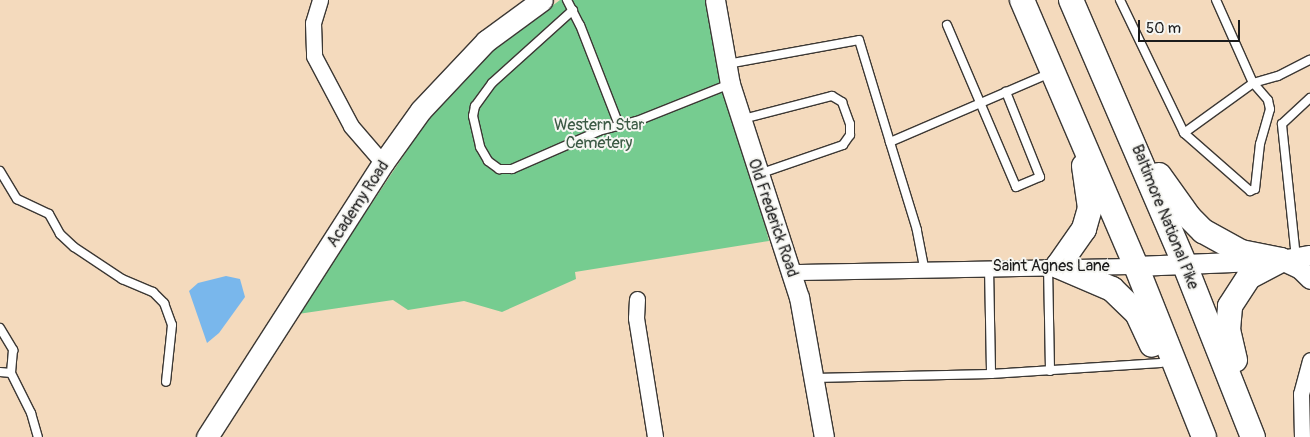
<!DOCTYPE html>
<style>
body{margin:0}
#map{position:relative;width:1310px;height:437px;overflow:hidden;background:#f4dabd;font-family:Pangolin,sans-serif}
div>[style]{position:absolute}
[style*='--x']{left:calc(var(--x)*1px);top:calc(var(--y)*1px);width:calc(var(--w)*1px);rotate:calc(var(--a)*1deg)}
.green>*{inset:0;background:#76cc90}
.water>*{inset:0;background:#79b7ec}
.roads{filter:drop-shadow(1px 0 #3c3834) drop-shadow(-1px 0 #3c3834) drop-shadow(0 1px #3c3834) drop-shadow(0 -1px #3c3834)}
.service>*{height:8px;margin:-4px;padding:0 4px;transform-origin:4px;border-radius:4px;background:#fff}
.minor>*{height:15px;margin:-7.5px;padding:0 7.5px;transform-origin:7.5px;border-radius:7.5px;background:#fff}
.tertiary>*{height:19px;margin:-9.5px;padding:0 9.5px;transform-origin:9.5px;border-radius:9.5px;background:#fff}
.secondary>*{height:21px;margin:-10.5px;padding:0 10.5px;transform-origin:10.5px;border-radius:10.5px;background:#fff}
.primary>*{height:24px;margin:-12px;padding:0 12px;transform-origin:12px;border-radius:12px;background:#fff}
span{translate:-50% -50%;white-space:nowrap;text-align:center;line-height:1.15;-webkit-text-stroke:4px #f6f6f2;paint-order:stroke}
.park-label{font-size:16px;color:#3c5a45}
.street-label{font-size:16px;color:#1c1c1c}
.scale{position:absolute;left:1138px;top:20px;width:102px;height:22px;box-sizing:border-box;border:2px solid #1c1c1c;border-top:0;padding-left:6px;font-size:15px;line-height:18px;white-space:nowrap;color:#1c1c1c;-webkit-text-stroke:4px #f6f6f2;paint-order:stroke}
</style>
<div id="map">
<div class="green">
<i style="clip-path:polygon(560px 0,708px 0,769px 241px,575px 272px,576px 279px,502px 312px,464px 301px,408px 310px,393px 300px,298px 314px,430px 116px,458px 82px,487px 55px)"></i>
</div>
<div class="water">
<i style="clip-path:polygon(226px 276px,240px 279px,245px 297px,219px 333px,207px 343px,189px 291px,198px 283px)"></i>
</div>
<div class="roads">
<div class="service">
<i style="--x:567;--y:0;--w:28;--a:63"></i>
<i style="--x:580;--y:25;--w:107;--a:68.7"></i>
<i style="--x:1120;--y:0;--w:148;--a:64.3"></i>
<i style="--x:1184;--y:133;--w:85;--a:-35.9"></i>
<i style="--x:1253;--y:83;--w:91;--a:-114"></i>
<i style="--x:573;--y:10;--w:109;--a:138"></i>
<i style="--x:492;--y:83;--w:29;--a:126"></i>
<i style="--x:475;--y:106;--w:10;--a:101"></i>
<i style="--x:473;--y:116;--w:32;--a:77"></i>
<i style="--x:480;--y:147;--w:16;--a:60"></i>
<i style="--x:488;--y:161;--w:14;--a:36"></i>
<i style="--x:499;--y:169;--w:13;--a:0"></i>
<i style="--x:512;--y:169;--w:95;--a:-23.6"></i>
<i style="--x:599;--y:131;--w:39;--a:-15"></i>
<i style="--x:637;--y:121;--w:100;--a:-21.7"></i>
<i style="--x:947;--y:25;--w:176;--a:66.9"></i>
<i style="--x:1016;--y:187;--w:26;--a:-23"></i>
<i style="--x:1040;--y:177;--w:92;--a:-111.8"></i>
<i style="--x:727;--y:64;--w:134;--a:-10.3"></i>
<i style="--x:859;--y:40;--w:107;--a:73.1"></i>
<i style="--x:743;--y:119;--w:92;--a:-14.5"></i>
<i style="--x:832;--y:96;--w:12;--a:31"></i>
<i style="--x:842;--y:102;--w:23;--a:70"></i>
<i style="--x:850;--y:124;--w:11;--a:90"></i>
<i style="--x:850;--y:135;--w:12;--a:125"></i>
<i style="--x:843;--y:145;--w:89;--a:161"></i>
<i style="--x:1184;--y:133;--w:88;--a:41.3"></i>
<i style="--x:1250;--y:191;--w:5;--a:-22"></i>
<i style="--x:1255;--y:189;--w:45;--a:-83.7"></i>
<i style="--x:1260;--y:144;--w:36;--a:-74"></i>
<i style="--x:1270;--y:109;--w:9;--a:-103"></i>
<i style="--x:1268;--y:100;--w:23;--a:-131"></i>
<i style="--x:1253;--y:83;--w:26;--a:-16"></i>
<i style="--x:1278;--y:76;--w:36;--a:-27"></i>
<i style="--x:0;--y:171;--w:33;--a:59"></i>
<i style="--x:17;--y:199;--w:35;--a:25"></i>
<i style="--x:49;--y:214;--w:23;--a:61"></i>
<i style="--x:60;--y:234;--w:19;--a:43"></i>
<i style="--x:74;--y:247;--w:58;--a:33.7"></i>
<i style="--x:122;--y:279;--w:34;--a:23"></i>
<i style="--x:153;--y:292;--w:16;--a:45"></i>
<i style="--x:164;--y:303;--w:23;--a:70"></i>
<i style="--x:172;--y:325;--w:57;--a:96"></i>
<i style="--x:1296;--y:258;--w:135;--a:-96"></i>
<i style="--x:1282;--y:124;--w:38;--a:-43"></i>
<i style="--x:1048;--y:266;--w:105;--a:88.9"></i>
<i style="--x:924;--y:267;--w:38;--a:-101"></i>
<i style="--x:917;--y:230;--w:92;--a:-107.1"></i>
<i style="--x:890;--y:142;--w:174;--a:-23.3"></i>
<i style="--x:989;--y:267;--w:107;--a:88.9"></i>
<i style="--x:0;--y:328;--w:26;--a:59"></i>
<i style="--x:13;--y:350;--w:23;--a:95"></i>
<i style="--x:11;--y:373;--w:45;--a:63.4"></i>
<i style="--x:31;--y:413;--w:25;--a:74"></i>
<i style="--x:0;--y:372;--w:11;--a:5"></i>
<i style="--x:814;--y:378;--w:177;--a:-1.3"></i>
<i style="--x:991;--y:374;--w:170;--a:-3.7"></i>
</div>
<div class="minor">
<i style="--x:320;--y:0;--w:24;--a:107"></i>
<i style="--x:313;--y:23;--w:33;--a:88"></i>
<i style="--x:314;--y:56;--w:79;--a:62.1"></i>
<i style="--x:351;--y:126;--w:49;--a:49.1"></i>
<i style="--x:792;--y:272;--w:344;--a:-1"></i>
<i style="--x:637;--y:299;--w:19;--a:93"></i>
<i style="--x:636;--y:318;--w:121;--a:80.9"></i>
<i style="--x:1302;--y:437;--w:43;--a:-91.3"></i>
<i style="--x:1301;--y:394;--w:35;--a:-75"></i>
</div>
<div class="tertiary">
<i style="--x:715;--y:0;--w:85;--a:79.9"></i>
<i style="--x:730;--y:84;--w:224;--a:72.1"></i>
<i style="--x:799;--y:297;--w:142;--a:79.9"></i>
<i style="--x:1281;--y:260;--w:21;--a:25"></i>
<i style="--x:1300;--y:269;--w:14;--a:45"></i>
<i style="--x:1136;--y:266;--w:145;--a:-2.4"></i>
<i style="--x:1281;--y:260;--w:29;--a:-10"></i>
</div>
<div class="secondary">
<i style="--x:207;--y:437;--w:326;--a:-57.3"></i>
<i style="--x:383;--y:163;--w:65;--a:-54.4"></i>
<i style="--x:421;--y:110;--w:95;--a:-46.7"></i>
<i style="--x:486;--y:41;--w:69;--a:-36.2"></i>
</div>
<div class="primary">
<i style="--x:1022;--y:0;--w:289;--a:66.8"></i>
<i style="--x:1136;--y:266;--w:184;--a:68.3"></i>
<i style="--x:1071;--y:0;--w:286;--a:66.7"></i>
<i style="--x:1184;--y:263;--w:187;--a:68.4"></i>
<i style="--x:1084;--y:166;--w:42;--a:81.9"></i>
<i style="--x:1090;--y:208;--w:22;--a:106"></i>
<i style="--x:1084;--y:229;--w:45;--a:125.1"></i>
<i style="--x:1058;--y:266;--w:59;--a:23.1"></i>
<i style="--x:1112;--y:289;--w:35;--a:44"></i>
<i style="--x:1137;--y:313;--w:35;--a:65"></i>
<i style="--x:1159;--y:175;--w:52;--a:54.5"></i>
<i style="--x:1189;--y:217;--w:20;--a:45"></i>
<i style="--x:1203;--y:231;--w:43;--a:28.9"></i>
<i style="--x:1241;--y:252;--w:41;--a:11.3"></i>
<i style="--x:1235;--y:360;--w:31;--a:-103"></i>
<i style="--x:1228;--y:330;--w:24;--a:-85"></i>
<i style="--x:1230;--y:306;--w:35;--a:-57"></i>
<i style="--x:1249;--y:277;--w:36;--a:-28"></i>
</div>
</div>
<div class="park-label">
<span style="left:599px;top:134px">Western Star<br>Cemetery</span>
</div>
<div class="street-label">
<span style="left:358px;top:204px;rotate:-57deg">Academy Road</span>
<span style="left:1165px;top:217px;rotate:68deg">Baltimore National Pike</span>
<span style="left:773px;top:218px;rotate:71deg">Old Frederick Road</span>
<span style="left:1051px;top:266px">Saint Agnes Lane</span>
</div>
<div class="scale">50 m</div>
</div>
